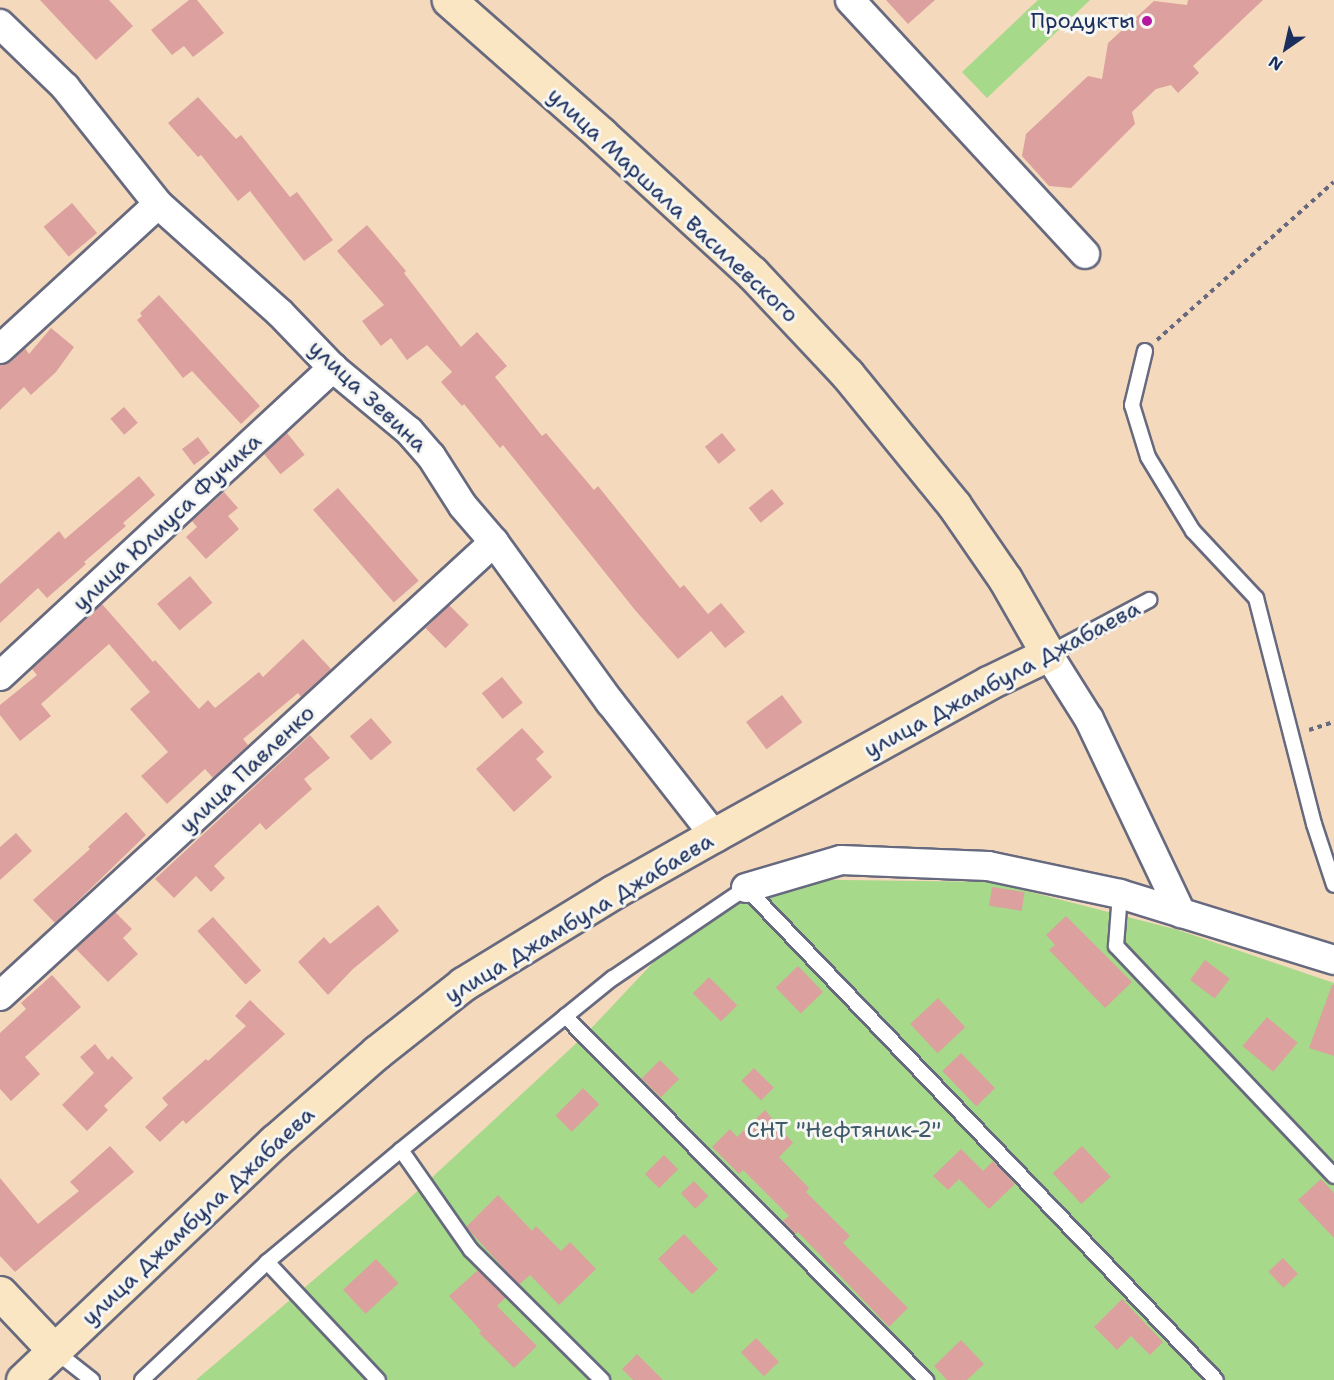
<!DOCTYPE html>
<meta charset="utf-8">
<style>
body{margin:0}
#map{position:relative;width:1334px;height:1380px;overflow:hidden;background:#f4d9bc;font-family:"Shantell Sans",sans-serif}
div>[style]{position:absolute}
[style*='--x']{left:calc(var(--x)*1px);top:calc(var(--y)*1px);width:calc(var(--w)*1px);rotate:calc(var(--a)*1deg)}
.green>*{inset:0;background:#a6d989}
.building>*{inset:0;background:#dca19f;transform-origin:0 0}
.path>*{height:4px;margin-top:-2px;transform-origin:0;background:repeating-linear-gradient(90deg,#676a7f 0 4.5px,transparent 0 9px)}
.roads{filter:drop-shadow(2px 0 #676a7f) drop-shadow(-2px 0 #676a7f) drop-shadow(0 2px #676a7f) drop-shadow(0 -2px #676a7f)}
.service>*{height:14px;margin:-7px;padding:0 7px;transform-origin:7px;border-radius:7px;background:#fff}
.minor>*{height:28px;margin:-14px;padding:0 14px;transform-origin:14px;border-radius:14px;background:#fff}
.secondary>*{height:33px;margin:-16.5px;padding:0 16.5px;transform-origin:16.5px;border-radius:16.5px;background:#fbe6c4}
.dots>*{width:16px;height:16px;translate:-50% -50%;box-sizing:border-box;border:3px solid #f6f6f2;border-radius:50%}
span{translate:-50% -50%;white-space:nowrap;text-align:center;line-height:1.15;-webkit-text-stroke:6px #f6f6f2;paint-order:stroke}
.poi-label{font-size:22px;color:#1b2f5e}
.right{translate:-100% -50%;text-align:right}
.street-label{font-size:22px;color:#1b2f5e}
.park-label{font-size:22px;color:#3e5a69}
.north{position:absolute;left:1256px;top:18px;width:60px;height:60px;-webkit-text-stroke:4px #f6f6f2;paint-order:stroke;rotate:214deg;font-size:16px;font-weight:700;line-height:24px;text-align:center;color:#1b2f5e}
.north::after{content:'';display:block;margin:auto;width:21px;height:27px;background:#1b2f5e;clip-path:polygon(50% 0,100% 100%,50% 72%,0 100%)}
</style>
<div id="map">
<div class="green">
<i style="clip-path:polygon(1038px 0,1090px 0,987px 98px,962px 72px)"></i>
<i style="clip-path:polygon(770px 879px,992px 882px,1178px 930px,1334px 983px,1334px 1380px,196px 1380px,411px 1197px,583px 1037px,682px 932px)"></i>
</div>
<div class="building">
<i style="clip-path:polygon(40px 0,109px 0,133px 26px,96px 60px)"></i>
<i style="clip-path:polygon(189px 0,197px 0,224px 33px,193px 57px,184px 46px,172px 55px,151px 30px)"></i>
<i style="clip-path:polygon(886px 0,935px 0,908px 24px)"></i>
<i style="clip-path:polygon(1188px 0,1263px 0,1193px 66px,1199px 73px,1178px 93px,1171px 85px,1156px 89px,1132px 112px,1135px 124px,1071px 188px,1049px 186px,1022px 156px,1026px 134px,1088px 76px,1102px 79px,1108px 43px,1154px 1px,1187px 5px)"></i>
<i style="clip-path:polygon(198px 97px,236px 139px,241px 135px,290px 197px,297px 192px,333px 240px,304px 261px,250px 191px,238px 201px,201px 155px,198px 157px,168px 123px)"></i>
<i style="left:72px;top:203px;width:39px;height:37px;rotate:50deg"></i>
<i style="clip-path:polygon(367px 225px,406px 271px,404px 273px,461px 347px,477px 332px,507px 366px,495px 377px,542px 436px,546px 433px,594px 490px,598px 486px,680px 588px,684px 585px,708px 614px,721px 603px,745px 632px,725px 648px,711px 631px,678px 659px,635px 610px,503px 445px,500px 448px,464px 404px,462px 406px,441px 382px,452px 372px,427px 345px,407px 360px,391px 338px,381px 346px,362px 321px,384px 305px,337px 251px)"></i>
<i style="clip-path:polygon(159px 295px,260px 406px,241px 424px,192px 371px,183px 378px,137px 320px,142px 316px,140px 313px)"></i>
<i style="clip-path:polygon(51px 328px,74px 347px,56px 372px,31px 395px,24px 387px,0 410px,0 365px,11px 362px,25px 348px,29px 354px)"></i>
<i style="left:124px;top:407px;width:21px;height:18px;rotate:49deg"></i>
<i style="left:287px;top:433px;width:28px;height:31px;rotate:51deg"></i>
<i style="left:722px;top:433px;width:22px;height:22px;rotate:51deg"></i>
<i style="left:198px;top:437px;width:20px;height:20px;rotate:53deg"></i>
<i style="clip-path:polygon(139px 476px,155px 495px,123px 523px,126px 526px,84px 562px,86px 564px,47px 598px,38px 588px,0 623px,0 584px,59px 531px,65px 539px)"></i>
<i style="left:338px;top:488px;width:123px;height:33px;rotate:49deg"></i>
<i style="left:772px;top:489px;width:19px;height:30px;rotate:51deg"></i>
<i style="clip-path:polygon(224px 492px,238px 508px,228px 516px,239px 529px,206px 559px,186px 537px,197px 527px,192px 521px)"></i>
<i style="left:190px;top:576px;width:35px;height:43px;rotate:50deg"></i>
<i style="clip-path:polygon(102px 604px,153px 662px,155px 660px,199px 709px,208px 700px,215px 708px,259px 672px,263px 677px,303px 639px,331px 669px,301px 697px,298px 693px,243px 739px,248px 745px,213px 778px,205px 769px,167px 804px,141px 776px,168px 752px,130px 709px,150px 692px,109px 644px,41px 704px,51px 716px,20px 741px,0 715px,0 705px,37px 675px,32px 669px)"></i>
<i style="left:449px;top:605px;width:28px;height:33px;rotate:45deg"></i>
<i style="left:502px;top:677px;width:33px;height:26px;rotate:51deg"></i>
<i style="left:782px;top:695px;width:34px;height:45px;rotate:53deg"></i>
<i style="left:371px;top:718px;width:32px;height:28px;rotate:49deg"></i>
<i style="clip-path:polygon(522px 728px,544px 752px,536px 759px,552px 777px,514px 812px,476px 769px)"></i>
<i style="clip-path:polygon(310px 735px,330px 758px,304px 779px,312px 789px,266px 830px,260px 823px,214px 866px,225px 878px,211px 892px,196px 876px,174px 898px,155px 879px)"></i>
<i style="clip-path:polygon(126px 812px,146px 835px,55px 923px,33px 900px,90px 849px,88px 847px)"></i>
<i style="clip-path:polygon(16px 833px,32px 851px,0 880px,0 847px)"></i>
<i style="left:992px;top:887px;width:33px;height:19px;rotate:9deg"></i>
<i style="clip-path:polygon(378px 905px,399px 931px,353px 969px,328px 995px,298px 962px,324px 937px,330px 944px)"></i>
<i style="clip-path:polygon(115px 912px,132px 929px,123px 938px,138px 954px,108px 982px,76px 949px)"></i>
<i style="clip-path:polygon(1066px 916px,1132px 982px,1105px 1008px,1049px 950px,1055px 945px,1046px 935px)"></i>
<i style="left:213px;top:917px;width:72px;height:21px;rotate:48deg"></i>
<i style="left:1205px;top:960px;width:31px;height:25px;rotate:37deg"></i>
<i style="left:798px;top:966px;width:36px;height:31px;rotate:46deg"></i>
<i style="clip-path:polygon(52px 975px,81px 1007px,25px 1057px,40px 1074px,11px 1101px,0 1089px,0 1033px,26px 1009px,21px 1003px)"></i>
<i style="left:709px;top:977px;width:40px;height:23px;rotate:45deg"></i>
<i style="clip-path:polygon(1332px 985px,1334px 985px,1334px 1056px,1309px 1048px)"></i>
<i style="left:938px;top:998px;width:40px;height:38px;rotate:47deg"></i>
<i style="clip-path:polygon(250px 1000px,285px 1034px,186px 1124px,183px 1120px,160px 1142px,145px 1127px,168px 1105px,162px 1098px,206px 1059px,208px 1061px,246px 1026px,235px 1016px)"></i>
<i style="left:1267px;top:1017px;width:40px;height:38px;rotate:40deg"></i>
<i style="clip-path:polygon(95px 1044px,108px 1060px,112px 1056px,133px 1078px,104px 1106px,108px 1110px,87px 1131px,62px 1105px,94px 1073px,80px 1057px)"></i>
<i style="left:961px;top:1053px;width:49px;height:26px;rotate:46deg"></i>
<i style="left:660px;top:1060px;width:27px;height:26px;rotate:45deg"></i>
<i style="left:754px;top:1068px;width:28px;height:18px;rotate:45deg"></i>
<i style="left:583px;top:1088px;width:23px;height:39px;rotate:45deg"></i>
<i style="clip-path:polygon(765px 1110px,793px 1143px,779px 1157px,809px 1188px,806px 1192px,850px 1236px,843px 1243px,908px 1308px,889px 1327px,798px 1232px,796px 1234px,783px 1221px,789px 1216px,743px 1170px,739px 1174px,712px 1147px,730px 1129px,737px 1137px)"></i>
<i style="clip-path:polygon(110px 1146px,134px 1172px,15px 1272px,0 1256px,0 1178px,38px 1224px,79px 1191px,70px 1182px)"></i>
<i style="left:1082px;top:1146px;width:42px;height:40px;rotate:47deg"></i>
<i style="clip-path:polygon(961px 1149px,983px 1171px,993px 1161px,1015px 1184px,989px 1209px,959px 1179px,948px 1190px,933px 1176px)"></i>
<i style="left:664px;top:1155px;width:20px;height:27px;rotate:45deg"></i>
<i style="clip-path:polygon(1321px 1179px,1334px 1193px,1334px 1238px,1298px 1200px)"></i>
<i style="left:694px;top:1181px;width:21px;height:18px;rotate:47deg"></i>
<i style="clip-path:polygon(498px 1195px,532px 1231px,536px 1226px,561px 1251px,570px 1242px,596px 1269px,559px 1305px,530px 1275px,519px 1285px,466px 1227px)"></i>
<i style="left:684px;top:1234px;width:49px;height:36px;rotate:46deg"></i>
<i style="left:1283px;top:1258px;width:22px;height:20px;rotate:47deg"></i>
<i style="left:376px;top:1259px;width:33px;height:45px;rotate:47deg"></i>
<i style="clip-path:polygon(478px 1270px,506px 1297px,497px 1306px,537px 1346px,514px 1368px,479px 1333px,481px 1331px,449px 1296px)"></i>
<i style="clip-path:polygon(1122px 1299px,1163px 1342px,1150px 1355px,1131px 1336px,1117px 1350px,1094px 1327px)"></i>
<i style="left:756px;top:1338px;width:33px;height:21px;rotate:46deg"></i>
<i style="clip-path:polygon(961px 1340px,984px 1364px,967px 1380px,947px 1380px,934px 1366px)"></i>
<i style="clip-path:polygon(637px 1354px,663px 1380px,633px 1380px,622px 1369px)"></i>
</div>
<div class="path">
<i style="--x:1157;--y:340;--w:237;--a:-41.8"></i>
<i style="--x:1309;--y:730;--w:26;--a:-18"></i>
</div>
<div class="roads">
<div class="service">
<i style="--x:1145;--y:351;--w:56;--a:103.5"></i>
<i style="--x:1132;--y:405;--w:54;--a:72.9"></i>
<i style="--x:1148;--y:457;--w:87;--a:58.7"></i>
<i style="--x:1193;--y:531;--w:92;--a:46.8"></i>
<i style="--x:1256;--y:598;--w:233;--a:75.6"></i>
<i style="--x:1314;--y:824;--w:64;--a:71.8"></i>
<i style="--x:1048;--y:654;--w:115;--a:-28.1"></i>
<i style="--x:1120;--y:894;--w:52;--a:94.4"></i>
<i style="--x:1116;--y:946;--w:317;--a:46.5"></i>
<i style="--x:565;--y:1016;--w:513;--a:45.24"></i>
<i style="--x:401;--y:1150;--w:273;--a:-39.1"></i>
<i style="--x:613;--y:978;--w:161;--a:-34.1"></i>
<i style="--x:746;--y:888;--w:680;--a:46.31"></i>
<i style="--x:267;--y:1262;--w:162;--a:46.8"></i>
<i style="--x:55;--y:1351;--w:47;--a:38.1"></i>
<i style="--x:142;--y:1380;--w:172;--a:-43.3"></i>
<i style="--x:267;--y:1262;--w:175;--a:-39.9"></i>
<i style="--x:401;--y:1150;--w:122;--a:55"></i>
<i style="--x:471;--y:1250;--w:185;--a:44.8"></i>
</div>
<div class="minor">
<i style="--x:850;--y:0;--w:346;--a:47.2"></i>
<i style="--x:0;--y:24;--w:91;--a:44.1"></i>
<i style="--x:65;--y:87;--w:149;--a:51.5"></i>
<i style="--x:158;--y:204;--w:164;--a:41.8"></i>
<i style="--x:280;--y:313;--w:76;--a:46.1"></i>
<i style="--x:333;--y:368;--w:99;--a:39.7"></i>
<i style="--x:409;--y:431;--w:33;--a:49"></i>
<i style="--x:431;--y:456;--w:59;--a:57.4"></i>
<i style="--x:463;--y:506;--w:48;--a:49.3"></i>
<i style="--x:494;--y:542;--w:198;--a:54.1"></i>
<i style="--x:610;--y:702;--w:169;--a:52"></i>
<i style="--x:0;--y:349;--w:214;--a:-42.5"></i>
<i style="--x:1048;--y:654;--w:77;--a:57.8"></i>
<i style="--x:1089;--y:719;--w:215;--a:64.6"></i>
<i style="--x:0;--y:676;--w:454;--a:-42.8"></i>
<i style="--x:746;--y:888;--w:99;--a:-16.4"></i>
<i style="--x:841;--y:860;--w:147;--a:2.3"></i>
<i style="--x:988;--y:866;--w:135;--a:12"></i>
<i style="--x:1120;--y:894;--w:224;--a:17.1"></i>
<i style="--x:0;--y:996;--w:671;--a:-42.58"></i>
</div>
<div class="secondary">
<i style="--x:0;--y:1293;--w:80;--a:46.5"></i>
<i style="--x:23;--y:1380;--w:347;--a:-43.5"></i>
<i style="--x:275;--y:1141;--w:135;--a:-41.1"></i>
<i style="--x:377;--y:1052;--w:110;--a:-38.3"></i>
<i style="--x:463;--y:984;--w:176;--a:-31.5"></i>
<i style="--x:613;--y:892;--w:116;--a:-29.4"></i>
<i style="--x:714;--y:835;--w:313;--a:-29"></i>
<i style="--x:988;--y:683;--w:67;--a:-25.8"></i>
<i style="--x:1048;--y:654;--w:86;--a:-119.8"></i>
<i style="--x:1005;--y:579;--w:90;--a:-124.6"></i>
<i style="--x:954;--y:505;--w:169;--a:-129.2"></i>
<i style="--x:847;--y:374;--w:139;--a:-133.2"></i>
<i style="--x:752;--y:273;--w:205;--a:-137.4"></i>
<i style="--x:601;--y:134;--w:203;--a:-138.6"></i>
</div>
</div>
<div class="dots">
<i style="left:1147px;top:21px;background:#b5179e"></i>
</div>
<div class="poi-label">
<span class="right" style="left:1135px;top:21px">Продукты</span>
</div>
<div class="street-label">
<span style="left:673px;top:205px;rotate:43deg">улица Маршала Василевского</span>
<span style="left:368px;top:396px;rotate:43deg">улица Зевина</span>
<span style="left:167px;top:522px;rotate:-43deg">улица Юлиуса Фучика</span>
<span style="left:1002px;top:679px;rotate:-28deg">улица Джамбула Джабаева</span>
<span style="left:247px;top:769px;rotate:-43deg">улица Павленко</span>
<span style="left:579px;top:918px;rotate:-31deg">улица Джамбула Джабаева</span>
<span style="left:198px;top:1216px;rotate:-43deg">улица Джамбула Джабаева</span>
</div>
<div class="park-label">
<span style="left:844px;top:1130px">СНТ "Нефтяник-2"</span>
</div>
<div class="north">N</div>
</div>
